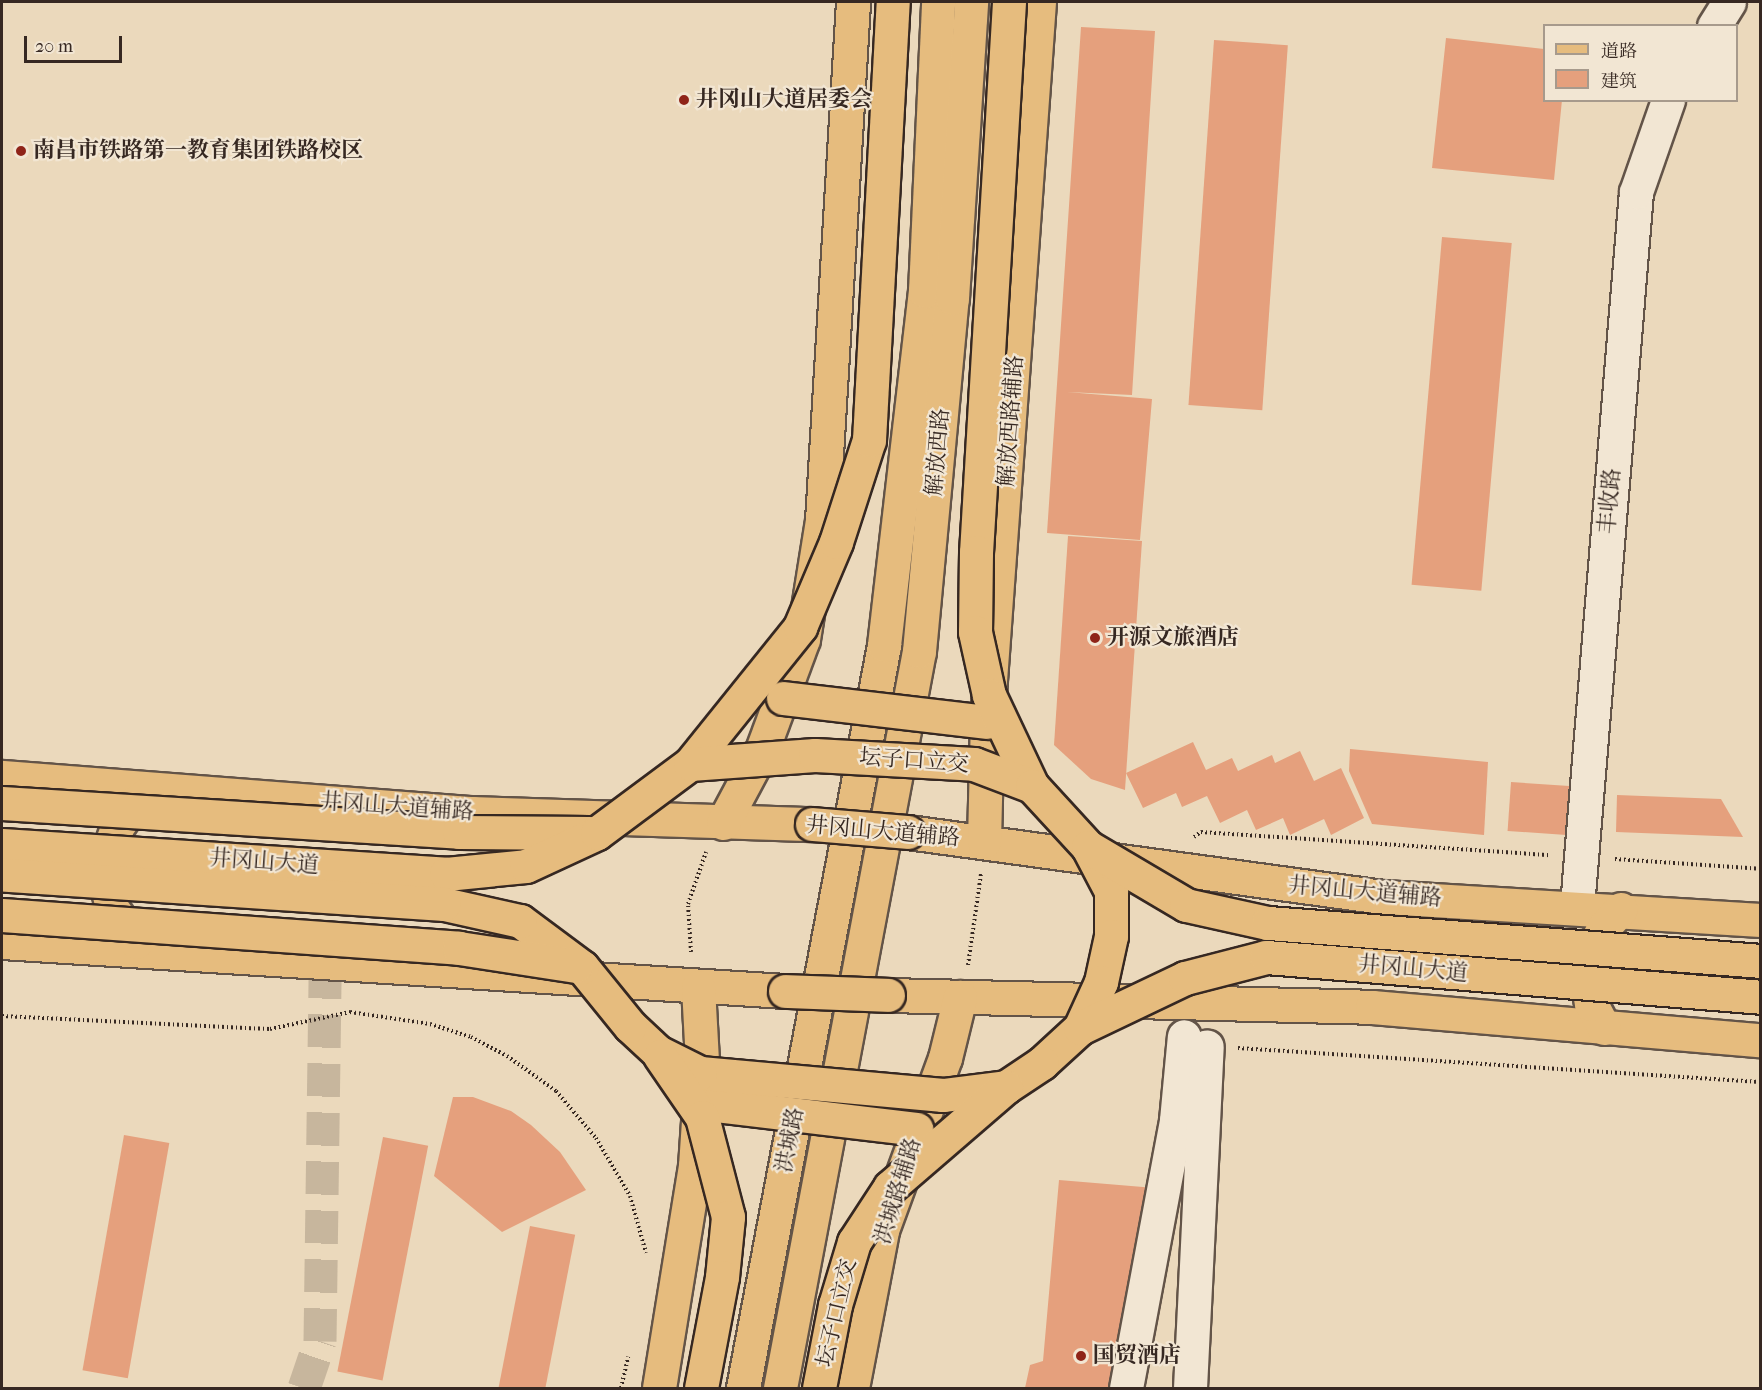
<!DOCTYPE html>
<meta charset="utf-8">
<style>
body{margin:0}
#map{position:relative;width:1762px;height:1390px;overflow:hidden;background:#ebd9bc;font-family:"IM FELL French Canon","Noto Serif SC",serif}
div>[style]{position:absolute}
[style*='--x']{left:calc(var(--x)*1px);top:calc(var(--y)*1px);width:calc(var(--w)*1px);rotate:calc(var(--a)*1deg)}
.building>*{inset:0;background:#e5a07d;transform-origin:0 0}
.minor-tunnel>*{height:33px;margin-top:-16.5px;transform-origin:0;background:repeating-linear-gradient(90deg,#c7b69d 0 33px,transparent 0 49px)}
.path>*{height:4px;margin-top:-2px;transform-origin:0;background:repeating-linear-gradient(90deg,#362822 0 1.5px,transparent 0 4.5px)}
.roads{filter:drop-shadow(2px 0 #635448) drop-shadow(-2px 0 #635448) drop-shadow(0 2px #635448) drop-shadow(0 -2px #635448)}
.minor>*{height:33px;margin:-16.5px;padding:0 16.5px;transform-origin:16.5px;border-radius:16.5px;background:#f2e6d3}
.major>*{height:33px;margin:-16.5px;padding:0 16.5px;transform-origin:16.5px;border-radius:16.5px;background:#e6bc7e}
.bridges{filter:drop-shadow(2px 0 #362822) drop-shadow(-2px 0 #362822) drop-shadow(0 2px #362822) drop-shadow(0 -2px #362822)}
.major-bridge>*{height:33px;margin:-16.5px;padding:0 16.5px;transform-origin:16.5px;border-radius:16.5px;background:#e6bc7e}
.highway-bridge>*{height:33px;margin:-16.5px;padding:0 16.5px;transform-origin:16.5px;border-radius:16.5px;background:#e6bc7e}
.dots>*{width:16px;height:16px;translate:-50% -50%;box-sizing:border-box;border:3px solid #f2e6d3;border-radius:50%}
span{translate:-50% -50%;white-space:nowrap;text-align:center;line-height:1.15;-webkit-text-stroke:4.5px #f2e6d3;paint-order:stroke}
.poi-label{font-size:22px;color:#362822;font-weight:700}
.left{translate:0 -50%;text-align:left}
.street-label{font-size:22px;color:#362822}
.frame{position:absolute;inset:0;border:3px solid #362822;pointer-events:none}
.legend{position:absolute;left:1543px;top:24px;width:195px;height:78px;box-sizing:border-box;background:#f2e6d3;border:2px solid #a79a8c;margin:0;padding:8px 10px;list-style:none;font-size:18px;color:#362822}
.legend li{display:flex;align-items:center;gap:12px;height:30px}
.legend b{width:30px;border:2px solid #a79a8c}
.scale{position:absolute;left:24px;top:36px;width:98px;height:27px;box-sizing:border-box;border:3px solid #362822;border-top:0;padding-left:8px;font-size:18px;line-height:21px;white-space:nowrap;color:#362822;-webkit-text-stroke:4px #f2e6d3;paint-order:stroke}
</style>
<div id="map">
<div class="building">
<i style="clip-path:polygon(1081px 27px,1155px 31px,1132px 395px,1067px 392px,1152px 399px,1140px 540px,1047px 533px)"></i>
<i style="clip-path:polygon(1446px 38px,1544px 49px,1544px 100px,1562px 100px,1554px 180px,1432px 168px)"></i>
<i style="left:1214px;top:40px;width:74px;height:366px;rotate:4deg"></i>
<i style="left:1442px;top:237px;width:70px;height:349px;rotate:5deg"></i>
<i style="clip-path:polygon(1068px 536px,1142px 541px,1125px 790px,1091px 779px,1054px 745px)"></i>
<i style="clip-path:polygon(1193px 742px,1206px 770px,1232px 758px,1238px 771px,1272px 755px,1275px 763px,1300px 751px,1314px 781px,1341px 768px,1364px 818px,1331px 835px,1324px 819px,1290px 835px,1283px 818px,1256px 830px,1247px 810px,1220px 823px,1207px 796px,1182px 807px,1176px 793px,1143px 808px,1126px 773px)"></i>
<i style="clip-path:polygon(1350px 749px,1488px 762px,1484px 835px,1372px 824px,1349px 771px)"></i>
<i style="left:1511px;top:782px;width:66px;height:49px;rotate:4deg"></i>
<i style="clip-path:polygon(1617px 795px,1721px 799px,1743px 837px,1616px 832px)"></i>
<i style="clip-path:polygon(453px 1097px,473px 1097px,511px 1111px,531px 1125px,560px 1152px,586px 1190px,502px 1232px,434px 1176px)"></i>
<i style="left:124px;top:1135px;width:46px;height:239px;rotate:10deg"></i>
<i style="left:383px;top:1137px;width:46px;height:239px;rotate:11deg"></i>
<i style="clip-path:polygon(1059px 1180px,1155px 1188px,1149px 1255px,1132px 1265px,1108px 1388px,1025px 1388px,1030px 1365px,1043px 1361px)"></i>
<i style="left:530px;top:1226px;width:46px;height:165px;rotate:11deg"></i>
</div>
<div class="minor-tunnel">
<i style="--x:304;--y:1388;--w:50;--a:-71.2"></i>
<i style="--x:320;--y:1341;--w:379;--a:-89.2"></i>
</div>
<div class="path">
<i style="--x:1194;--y:837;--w:9;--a:-36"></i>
<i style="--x:1201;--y:832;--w:350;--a:3.8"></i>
<i style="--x:1615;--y:859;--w:145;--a:3.9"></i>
<i style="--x:691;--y:952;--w:48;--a:-93.6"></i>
<i style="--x:688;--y:904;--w:55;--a:-70.9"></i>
<i style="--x:968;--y:965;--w:92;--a:-81.9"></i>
<i style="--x:2;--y:1016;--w:268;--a:2.8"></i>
<i style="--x:270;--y:1029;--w:82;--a:-12"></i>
<i style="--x:350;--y:1012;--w:81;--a:8.5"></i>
<i style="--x:430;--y:1024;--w:43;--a:17.6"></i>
<i style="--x:471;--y:1037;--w:41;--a:27.8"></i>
<i style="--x:507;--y:1056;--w:60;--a:35.5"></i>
<i style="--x:556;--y:1091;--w:62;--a:49.6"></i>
<i style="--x:596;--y:1138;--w:67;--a:59.6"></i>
<i style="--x:630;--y:1196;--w:59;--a:74.3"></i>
<i style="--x:1238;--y:1048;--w:523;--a:3.73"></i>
<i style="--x:621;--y:1388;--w:32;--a:-77"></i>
</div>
<div class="roads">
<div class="minor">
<i style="--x:1714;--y:26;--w:28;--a:-58"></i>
<i style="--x:1577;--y:906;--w:716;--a:-85.28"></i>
<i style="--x:1636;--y:192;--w:97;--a:-70.8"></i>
<i style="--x:1126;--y:1388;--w:273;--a:-79.4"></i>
<i style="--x:1176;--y:1120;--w:84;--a:-84.6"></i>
<i style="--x:1190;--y:1388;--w:342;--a:-87.2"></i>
</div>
<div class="major">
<i style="--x:2;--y:777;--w:471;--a:4.4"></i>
<i style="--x:472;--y:813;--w:340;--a:1.9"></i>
<i style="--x:723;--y:823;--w:83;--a:-61.9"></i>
<i style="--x:762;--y:750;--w:118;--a:-69.7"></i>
<i style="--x:803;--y:639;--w:120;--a:-80.9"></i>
<i style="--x:822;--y:521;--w:520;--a:-86.58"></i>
<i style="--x:908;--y:832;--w:480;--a:7.8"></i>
<i style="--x:1384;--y:897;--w:377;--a:3.5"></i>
<i style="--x:984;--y:841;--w:119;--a:-88.6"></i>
<i style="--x:987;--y:722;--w:722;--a:-85.87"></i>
<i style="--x:2;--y:942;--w:785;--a:3.58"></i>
<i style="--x:136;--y:942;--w:42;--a:-125.2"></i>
<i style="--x:112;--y:908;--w:28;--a:-103"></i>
<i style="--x:106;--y:881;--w:28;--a:-86"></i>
<i style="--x:108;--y:853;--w:28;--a:-71"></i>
<i style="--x:117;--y:827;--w:28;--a:-55"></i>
<i style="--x:133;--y:804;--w:17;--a:-36"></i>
<i style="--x:888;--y:995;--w:484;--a:1.4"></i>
<i style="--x:1372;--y:1007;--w:389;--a:4.9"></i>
<i style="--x:1604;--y:1028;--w:27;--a:-118"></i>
<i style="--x:1591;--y:1004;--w:26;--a:-99"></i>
<i style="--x:1587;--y:978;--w:26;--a:-81"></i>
<i style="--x:1591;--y:952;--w:27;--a:-63"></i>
<i style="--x:1603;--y:928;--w:26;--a:-47"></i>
<i style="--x:659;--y:1388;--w:225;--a:-80.8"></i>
<i style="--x:695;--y:1166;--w:105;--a:-86.2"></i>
<i style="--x:702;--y:1061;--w:74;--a:-93.1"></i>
<i style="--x:743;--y:1388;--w:756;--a:-79.25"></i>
<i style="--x:884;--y:645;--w:356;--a:-83.4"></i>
<i style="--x:925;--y:291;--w:289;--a:-87.4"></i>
<i style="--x:780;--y:1388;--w:750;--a:-79.32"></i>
<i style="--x:919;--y:651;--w:355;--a:-84.7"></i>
<i style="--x:952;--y:298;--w:297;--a:-86.3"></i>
<i style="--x:852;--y:1388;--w:161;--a:-79.2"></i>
<i style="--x:882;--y:1230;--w:183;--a:-69.9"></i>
<i style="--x:945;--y:1058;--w:63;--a:-76.2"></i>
</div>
</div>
<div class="bridges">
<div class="major-bridge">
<i style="--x:783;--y:698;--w:205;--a:6.7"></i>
<i style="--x:812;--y:824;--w:96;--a:4.8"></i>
<i style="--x:785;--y:991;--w:103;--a:2.2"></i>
<i style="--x:699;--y:1103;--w:219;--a:6.8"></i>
</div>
<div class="highway-bridge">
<i style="--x:1009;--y:2;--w:551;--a:93.43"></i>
<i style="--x:976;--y:552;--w:80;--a:90.7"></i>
<i style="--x:975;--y:632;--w:65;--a:77.5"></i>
<i style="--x:989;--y:695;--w:101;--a:64.7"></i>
<i style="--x:690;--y:764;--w:176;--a:-51.2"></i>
<i style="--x:800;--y:627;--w:92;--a:-67"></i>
<i style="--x:836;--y:542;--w:107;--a:-72.1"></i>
<i style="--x:869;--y:440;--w:439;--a:-86.9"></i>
<i style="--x:2;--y:803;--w:458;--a:3.6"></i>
<i style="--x:459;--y:832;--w:130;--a:0.4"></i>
<i style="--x:2;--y:845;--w:445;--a:3.7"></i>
<i style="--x:446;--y:874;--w:80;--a:-5.7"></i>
<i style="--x:526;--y:866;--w:78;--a:-24.9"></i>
<i style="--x:597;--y:833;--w:116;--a:-36.6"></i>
<i style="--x:690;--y:764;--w:125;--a:-4.1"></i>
<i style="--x:815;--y:755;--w:159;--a:3.2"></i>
<i style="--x:974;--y:764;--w:62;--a:20.8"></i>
<i style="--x:1032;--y:786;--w:83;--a:47.4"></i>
<i style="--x:1088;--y:847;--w:50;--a:62.4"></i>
<i style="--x:1111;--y:891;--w:45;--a:90"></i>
<i style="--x:1111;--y:936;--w:47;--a:102.3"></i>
<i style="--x:1101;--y:982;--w:51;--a:114.5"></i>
<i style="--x:1080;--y:1028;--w:52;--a:137.4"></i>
<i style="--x:1042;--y:1063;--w:43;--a:146.3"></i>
<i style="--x:1006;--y:1087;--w:64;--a:172.8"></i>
<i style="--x:943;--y:1095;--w:244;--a:-174.8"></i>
<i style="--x:700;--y:1073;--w:47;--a:-153.4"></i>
<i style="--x:658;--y:1052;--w:38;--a:-137"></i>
<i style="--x:630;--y:1026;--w:76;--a:-129.1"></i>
<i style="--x:582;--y:967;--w:77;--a:-143.4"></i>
<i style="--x:520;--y:921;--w:78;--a:-167.4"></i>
<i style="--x:444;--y:904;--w:443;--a:-176.2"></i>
<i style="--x:1088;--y:847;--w:114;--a:30.6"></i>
<i style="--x:1186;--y:905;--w:84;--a:12.4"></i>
<i style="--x:1268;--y:923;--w:493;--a:4.4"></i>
<i style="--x:2;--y:915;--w:458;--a:4.1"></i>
<i style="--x:459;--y:948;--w:118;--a:8.7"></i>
<i style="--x:1080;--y:1028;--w:116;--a:-25.5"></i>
<i style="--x:1185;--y:978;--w:84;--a:-14.5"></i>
<i style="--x:1266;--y:957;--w:496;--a:4.6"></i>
<i style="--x:660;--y:1056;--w:74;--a:55.5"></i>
<i style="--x:702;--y:1117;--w:103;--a:75.4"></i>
<i style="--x:728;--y:1217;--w:60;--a:95.7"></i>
<i style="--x:722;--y:1277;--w:113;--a:100.7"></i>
<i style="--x:819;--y:1388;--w:85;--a:-79.1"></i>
<i style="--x:835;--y:1305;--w:66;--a:-73.2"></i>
<i style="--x:854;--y:1242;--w:66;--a:-56.8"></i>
<i style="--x:890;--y:1187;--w:153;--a:-40.8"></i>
</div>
</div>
<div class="dots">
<i style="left:684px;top:100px;background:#8f2418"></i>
<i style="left:21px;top:151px;background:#8f2418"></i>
<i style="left:1095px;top:638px;background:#8f2418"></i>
<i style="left:1081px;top:1356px;background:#8f2418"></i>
</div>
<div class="poi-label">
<span class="left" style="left:696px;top:100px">井冈山大道居委会</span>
<span class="left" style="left:33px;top:151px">南昌市铁路第一教育集团铁路校区</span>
<span class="left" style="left:1107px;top:638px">开源文旅酒店</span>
<span class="left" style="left:1093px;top:1356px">国贸酒店</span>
</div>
<div class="street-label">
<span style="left:1011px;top:421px;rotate:-86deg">解放西路辅路</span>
<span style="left:938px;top:452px;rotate:-85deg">解放西路</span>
<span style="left:1610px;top:501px;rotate:-85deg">丰收路</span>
<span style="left:914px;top:761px;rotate:4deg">坛子口立交</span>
<span style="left:397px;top:807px;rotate:4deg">井冈山大道辅路</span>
<span style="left:883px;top:832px;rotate:5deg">井冈山大道辅路</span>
<span style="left:264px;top:862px;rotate:4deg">井冈山大道</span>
<span style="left:1365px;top:892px;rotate:5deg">井冈山大道辅路</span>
<span style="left:1413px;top:969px;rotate:5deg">井冈山大道</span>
<span style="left:790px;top:1140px;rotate:-79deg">洪城路</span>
<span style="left:898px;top:1191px;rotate:-73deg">洪城路辅路</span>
<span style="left:837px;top:1313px;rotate:-77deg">坛子口立交</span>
</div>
<div class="frame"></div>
<ul class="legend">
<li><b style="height:8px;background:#e6bc7e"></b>道路</li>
<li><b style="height:16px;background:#e5a07d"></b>建筑</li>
</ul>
<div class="scale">20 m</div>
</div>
